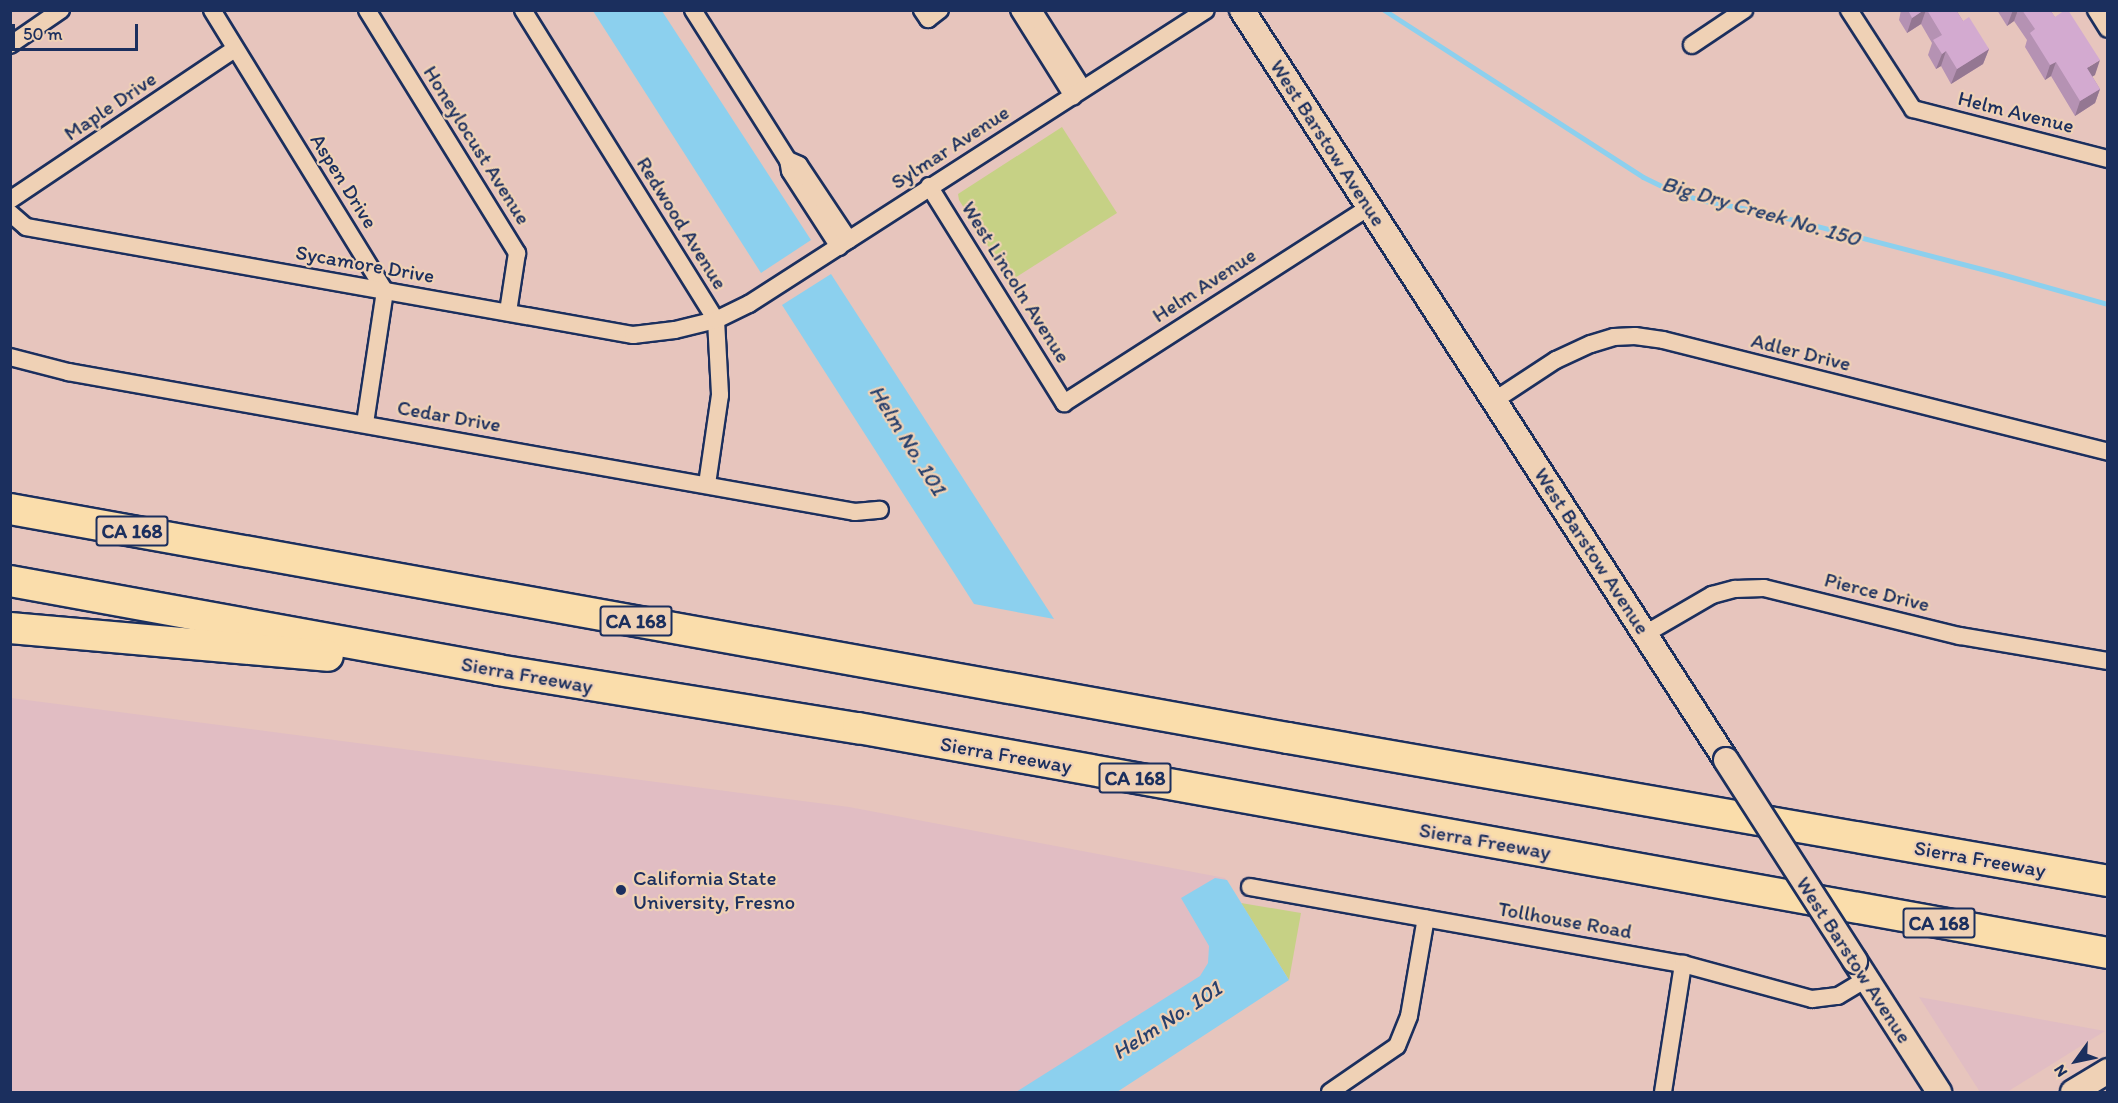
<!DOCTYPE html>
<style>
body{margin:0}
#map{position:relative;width:2118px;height:1103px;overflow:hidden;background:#e7c5bd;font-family:Itim,sans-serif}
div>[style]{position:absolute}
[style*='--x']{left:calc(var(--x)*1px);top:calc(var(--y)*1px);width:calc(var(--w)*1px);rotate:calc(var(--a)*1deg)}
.built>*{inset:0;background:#e1bdc3}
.green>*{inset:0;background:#c6d185}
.water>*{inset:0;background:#8cd0ee}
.stream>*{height:5px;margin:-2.5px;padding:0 2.5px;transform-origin:2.5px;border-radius:2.5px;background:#8cd0ee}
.roads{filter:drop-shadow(2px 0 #1b2f5e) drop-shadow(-2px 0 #1b2f5e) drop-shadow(0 2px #1b2f5e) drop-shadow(0 -2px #1b2f5e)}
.street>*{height:16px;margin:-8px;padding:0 8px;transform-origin:8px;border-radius:8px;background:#efd1b5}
.secondary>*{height:24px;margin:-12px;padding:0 12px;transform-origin:12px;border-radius:12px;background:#efd1b5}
.highway>*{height:30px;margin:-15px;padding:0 15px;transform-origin:15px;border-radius:15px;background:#faddab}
.bridges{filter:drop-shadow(2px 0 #1b2f5e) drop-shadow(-2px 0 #1b2f5e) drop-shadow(0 2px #1b2f5e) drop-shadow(0 -2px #1b2f5e)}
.secondary-bridge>*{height:24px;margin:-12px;padding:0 12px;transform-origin:12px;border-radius:12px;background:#efd1b5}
.wall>*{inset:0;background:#b592b3}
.shaded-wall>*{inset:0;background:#947792}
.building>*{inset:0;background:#d3aad0}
.dots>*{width:16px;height:16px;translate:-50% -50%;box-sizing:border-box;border:3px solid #efd1b5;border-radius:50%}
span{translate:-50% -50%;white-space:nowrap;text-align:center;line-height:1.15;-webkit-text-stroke:4.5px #efd1b5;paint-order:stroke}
.shield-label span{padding:2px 4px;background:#efd1b5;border:2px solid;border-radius:4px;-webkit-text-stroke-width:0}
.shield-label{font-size:20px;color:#1b2f5e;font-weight:700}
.street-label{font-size:21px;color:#1b2f5e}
.poi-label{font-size:21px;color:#1b2f5e}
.left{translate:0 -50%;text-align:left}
.water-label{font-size:22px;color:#263f6c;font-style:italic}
.frame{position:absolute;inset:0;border:12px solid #1b2f5e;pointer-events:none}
.north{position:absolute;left:2046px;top:1031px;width:60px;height:60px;-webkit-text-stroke:4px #efd1b5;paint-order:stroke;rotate:237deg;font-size:16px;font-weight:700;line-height:24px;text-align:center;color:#1b2f5e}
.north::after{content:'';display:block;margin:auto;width:21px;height:27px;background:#1b2f5e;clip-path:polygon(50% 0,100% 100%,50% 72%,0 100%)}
.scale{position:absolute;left:12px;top:24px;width:126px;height:27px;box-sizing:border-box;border:3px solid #1b2f5e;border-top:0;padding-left:8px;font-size:18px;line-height:21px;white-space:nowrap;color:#1b2f5e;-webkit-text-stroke:4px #efd1b5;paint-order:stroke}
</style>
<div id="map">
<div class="built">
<i style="clip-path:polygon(11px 698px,849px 807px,1225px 878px,1237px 903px,1284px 978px,1111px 1092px,11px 1092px)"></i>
<i style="clip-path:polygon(1919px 997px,2105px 1031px,2007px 1092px,1980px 1092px)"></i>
</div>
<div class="green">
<i style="clip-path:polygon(1062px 127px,1117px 213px,1010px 281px,959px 200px,958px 194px)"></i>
<i style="clip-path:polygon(1241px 903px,1301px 913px,1289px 980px)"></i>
</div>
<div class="water">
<i style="clip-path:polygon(593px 11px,662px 11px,811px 240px,761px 273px)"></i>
<i style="clip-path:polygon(831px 274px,1054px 619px,974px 604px,782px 305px)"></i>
<i style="clip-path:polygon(1215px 878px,1227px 880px,1289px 980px,1117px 1092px,1016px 1092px,1200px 976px,1208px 963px,1209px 946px,1181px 898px)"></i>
</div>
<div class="stream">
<i style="--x:1384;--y:10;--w:308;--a:32.8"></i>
<i style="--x:1643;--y:177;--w:28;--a:26"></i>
<i style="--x:1668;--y:189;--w:34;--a:19"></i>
<i style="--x:1700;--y:200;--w:64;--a:10.8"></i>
<i style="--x:1763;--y:212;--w:246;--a:14.6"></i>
<i style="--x:2001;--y:274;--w:111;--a:15.7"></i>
</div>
<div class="roads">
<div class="street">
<i style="--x:212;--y:10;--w:330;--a:58.4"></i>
<i style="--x:385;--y:291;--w:134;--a:98.6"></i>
<i style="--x:367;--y:10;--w:286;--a:58.3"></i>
<i style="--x:517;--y:253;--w:60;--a:98.7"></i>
<i style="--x:523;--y:10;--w:365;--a:58.1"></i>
<i style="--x:716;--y:320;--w:75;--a:86.9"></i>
<i style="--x:720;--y:395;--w:90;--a:98.3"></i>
<i style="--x:693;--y:10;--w:178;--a:57.7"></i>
<i style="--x:922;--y:10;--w:11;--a:56"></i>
<i style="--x:928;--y:19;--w:15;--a:-37"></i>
<i style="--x:1019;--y:10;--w:102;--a:57.9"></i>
<i style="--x:1033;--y:10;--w:93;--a:57.7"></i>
<i style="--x:1849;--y:10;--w:118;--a:57.1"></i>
<i style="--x:1913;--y:109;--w:201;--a:14.4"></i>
<i style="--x:2096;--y:10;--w:22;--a:58"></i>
<i style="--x:10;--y:45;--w:62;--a:-34.5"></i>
<i style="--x:1692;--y:45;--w:63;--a:-33.9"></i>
<i style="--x:929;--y:186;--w:256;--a:58.1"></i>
<i style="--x:1064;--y:403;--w:363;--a:-32.7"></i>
<i style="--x:10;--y:200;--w:271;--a:-33.9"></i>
<i style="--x:10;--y:213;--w:21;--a:41"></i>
<i style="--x:26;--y:227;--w:617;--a:10.09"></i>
<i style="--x:633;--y:335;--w:42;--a:-6.8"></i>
<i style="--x:675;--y:330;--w:42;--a:-13.7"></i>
<i style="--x:716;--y:320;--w:37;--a:-26"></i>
<i style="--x:749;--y:304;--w:543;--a:-32.75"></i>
<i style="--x:839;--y:247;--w:90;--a:-122.8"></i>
<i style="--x:790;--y:171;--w:11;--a:-100"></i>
<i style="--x:788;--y:160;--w:12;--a:24"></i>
<i style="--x:799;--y:165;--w:90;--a:56.3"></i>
<i style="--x:10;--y:357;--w:60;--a:14.5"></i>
<i style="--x:68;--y:372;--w:799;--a:10.09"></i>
<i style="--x:855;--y:512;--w:25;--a:-5"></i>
<i style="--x:1495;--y:400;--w:73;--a:-33.3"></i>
<i style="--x:1556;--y:360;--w:38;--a:-25"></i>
<i style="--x:1591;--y:344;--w:24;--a:-17"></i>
<i style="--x:1614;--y:337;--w:21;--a:-3"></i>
<i style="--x:1635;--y:336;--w:28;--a:8"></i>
<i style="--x:1663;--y:340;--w:459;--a:14.1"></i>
<i style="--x:1645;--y:634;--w:78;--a:-30.2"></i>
<i style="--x:1712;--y:595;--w:24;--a:-15"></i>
<i style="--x:1735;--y:589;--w:29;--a:-2"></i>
<i style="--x:1764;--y:588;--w:202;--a:13.8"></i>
<i style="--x:1960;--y:636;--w:150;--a:9.6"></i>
<i style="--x:1250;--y:887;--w:440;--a:10.1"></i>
<i style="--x:1683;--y:964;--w:134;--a:15.2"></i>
<i style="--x:1812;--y:999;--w:26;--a:-7"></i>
<i style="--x:1838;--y:996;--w:33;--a:-31"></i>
<i style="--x:1330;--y:1092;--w:81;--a:-34.5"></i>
<i style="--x:1397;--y:1046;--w:32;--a:-68"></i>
<i style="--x:1409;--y:1016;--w:99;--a:-80.2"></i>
<i style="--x:1663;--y:1092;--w:130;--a:-81.1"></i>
</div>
<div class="secondary">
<i style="--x:1242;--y:10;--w:893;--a:57.16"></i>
<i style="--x:1855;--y:961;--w:156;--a:57.3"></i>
<i style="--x:2073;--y:1092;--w:41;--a:-31"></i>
</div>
<div class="highway">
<i style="--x:10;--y:509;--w:1298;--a:10.16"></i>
<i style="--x:1288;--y:738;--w:832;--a:9.89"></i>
<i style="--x:10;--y:581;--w:496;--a:10.3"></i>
<i style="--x:498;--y:670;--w:365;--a:9.2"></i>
<i style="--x:858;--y:728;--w:1270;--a:10.2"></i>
<i style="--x:10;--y:628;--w:319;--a:5"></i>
</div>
</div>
<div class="bridges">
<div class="secondary-bridge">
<i style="--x:1726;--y:760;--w:239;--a:57.3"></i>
</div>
</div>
<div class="wall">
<i style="clip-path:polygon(1901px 10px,1956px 10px,1963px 21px,1989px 49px,1983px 64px,1951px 84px,1941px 66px,1936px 69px,1928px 55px,1932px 43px,1921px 24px,1907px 33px,1899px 20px)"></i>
<i style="clip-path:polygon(1997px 10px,2050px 10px,2095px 75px,2092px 76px,2100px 89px,2095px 103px,2075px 116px,2051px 76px,2045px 80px,2025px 47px,2027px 40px,2014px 21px,2007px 26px)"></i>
</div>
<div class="shaded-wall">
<i style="clip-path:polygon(1924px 10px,1926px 10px,1921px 24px,1907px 33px,1912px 18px)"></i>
<i style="clip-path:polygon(2013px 10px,2018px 10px,2014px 21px,2007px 26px)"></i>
<i style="clip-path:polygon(1989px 49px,1983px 64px,1951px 84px,1957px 69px)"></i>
<i style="clip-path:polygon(1946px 51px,1941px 66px,1936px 69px,1942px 54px)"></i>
<i style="clip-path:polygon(2100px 60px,2095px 75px,2082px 83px,2087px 68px)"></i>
<i style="clip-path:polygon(2056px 62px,2051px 76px,2045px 80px,2050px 65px)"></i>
<i style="clip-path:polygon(2100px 89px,2095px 103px,2075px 116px,2080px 101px)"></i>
</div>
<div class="building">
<i style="clip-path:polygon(1908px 10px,1924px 10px,1912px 18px)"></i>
<i style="clip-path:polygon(1927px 10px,1956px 10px,1963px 21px,1969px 17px,1989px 49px,1957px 69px,1946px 51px,1942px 54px,1933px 40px,1942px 35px)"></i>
<i style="clip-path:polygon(2022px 10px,2050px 10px,2055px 17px,2065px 10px,2068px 10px,2100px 60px,2087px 68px,2100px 89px,2080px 101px,2056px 62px,2050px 65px,2030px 33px,2035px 29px)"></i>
</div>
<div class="dots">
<i style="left:621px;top:890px;background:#1b2f5e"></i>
</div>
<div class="shield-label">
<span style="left:132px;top:531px">CA 168</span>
<span style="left:636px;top:621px">CA 168</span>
<span style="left:1135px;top:778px">CA 168</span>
<span style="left:1939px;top:923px">CA 168</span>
</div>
<div class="street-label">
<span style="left:110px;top:106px;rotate:-34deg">Maple Drive</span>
<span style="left:2016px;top:112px;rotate:14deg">Helm Avenue</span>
<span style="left:1328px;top:143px;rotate:57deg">West Barstow Avenue</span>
<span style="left:477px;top:145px;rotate:58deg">Honeylocust Avenue</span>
<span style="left:950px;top:147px;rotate:-33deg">Sylmar Avenue</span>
<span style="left:344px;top:181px;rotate:58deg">Aspen Drive</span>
<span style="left:682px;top:223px;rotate:58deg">Redwood Avenue</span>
<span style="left:365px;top:264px;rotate:10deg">Sycamore Drive</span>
<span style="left:1016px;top:282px;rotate:58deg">West Lincoln Avenue</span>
<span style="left:1204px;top:285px;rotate:-33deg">Helm Avenue</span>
<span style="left:1801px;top:352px;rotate:14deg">Adler Drive</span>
<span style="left:449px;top:416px;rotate:10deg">Cedar Drive</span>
<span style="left:1592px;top:551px;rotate:57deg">West Barstow Avenue</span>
<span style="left:1877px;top:592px;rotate:14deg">Pierce Drive</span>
<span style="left:527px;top:675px;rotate:10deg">Sierra Freeway</span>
<span style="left:1006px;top:755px;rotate:10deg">Sierra Freeway</span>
<span style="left:1485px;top:841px;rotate:10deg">Sierra Freeway</span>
<span style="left:1980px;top:859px;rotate:10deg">Sierra Freeway</span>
<span style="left:1565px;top:920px;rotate:10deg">Tollhouse Road</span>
<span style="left:1854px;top:960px;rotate:57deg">West Barstow Avenue</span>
</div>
<div class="poi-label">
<span class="left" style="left:633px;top:890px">California State<br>University, Fresno</span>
</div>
<div class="water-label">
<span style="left:1761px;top:211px;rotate:16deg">Big Dry Creek No. 150</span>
<span style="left:908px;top:440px;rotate:58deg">Helm No. 101</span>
<span style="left:1167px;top:1020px;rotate:-33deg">Helm No. 101</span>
</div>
<div class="frame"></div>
<div class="north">N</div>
<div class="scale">50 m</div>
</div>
